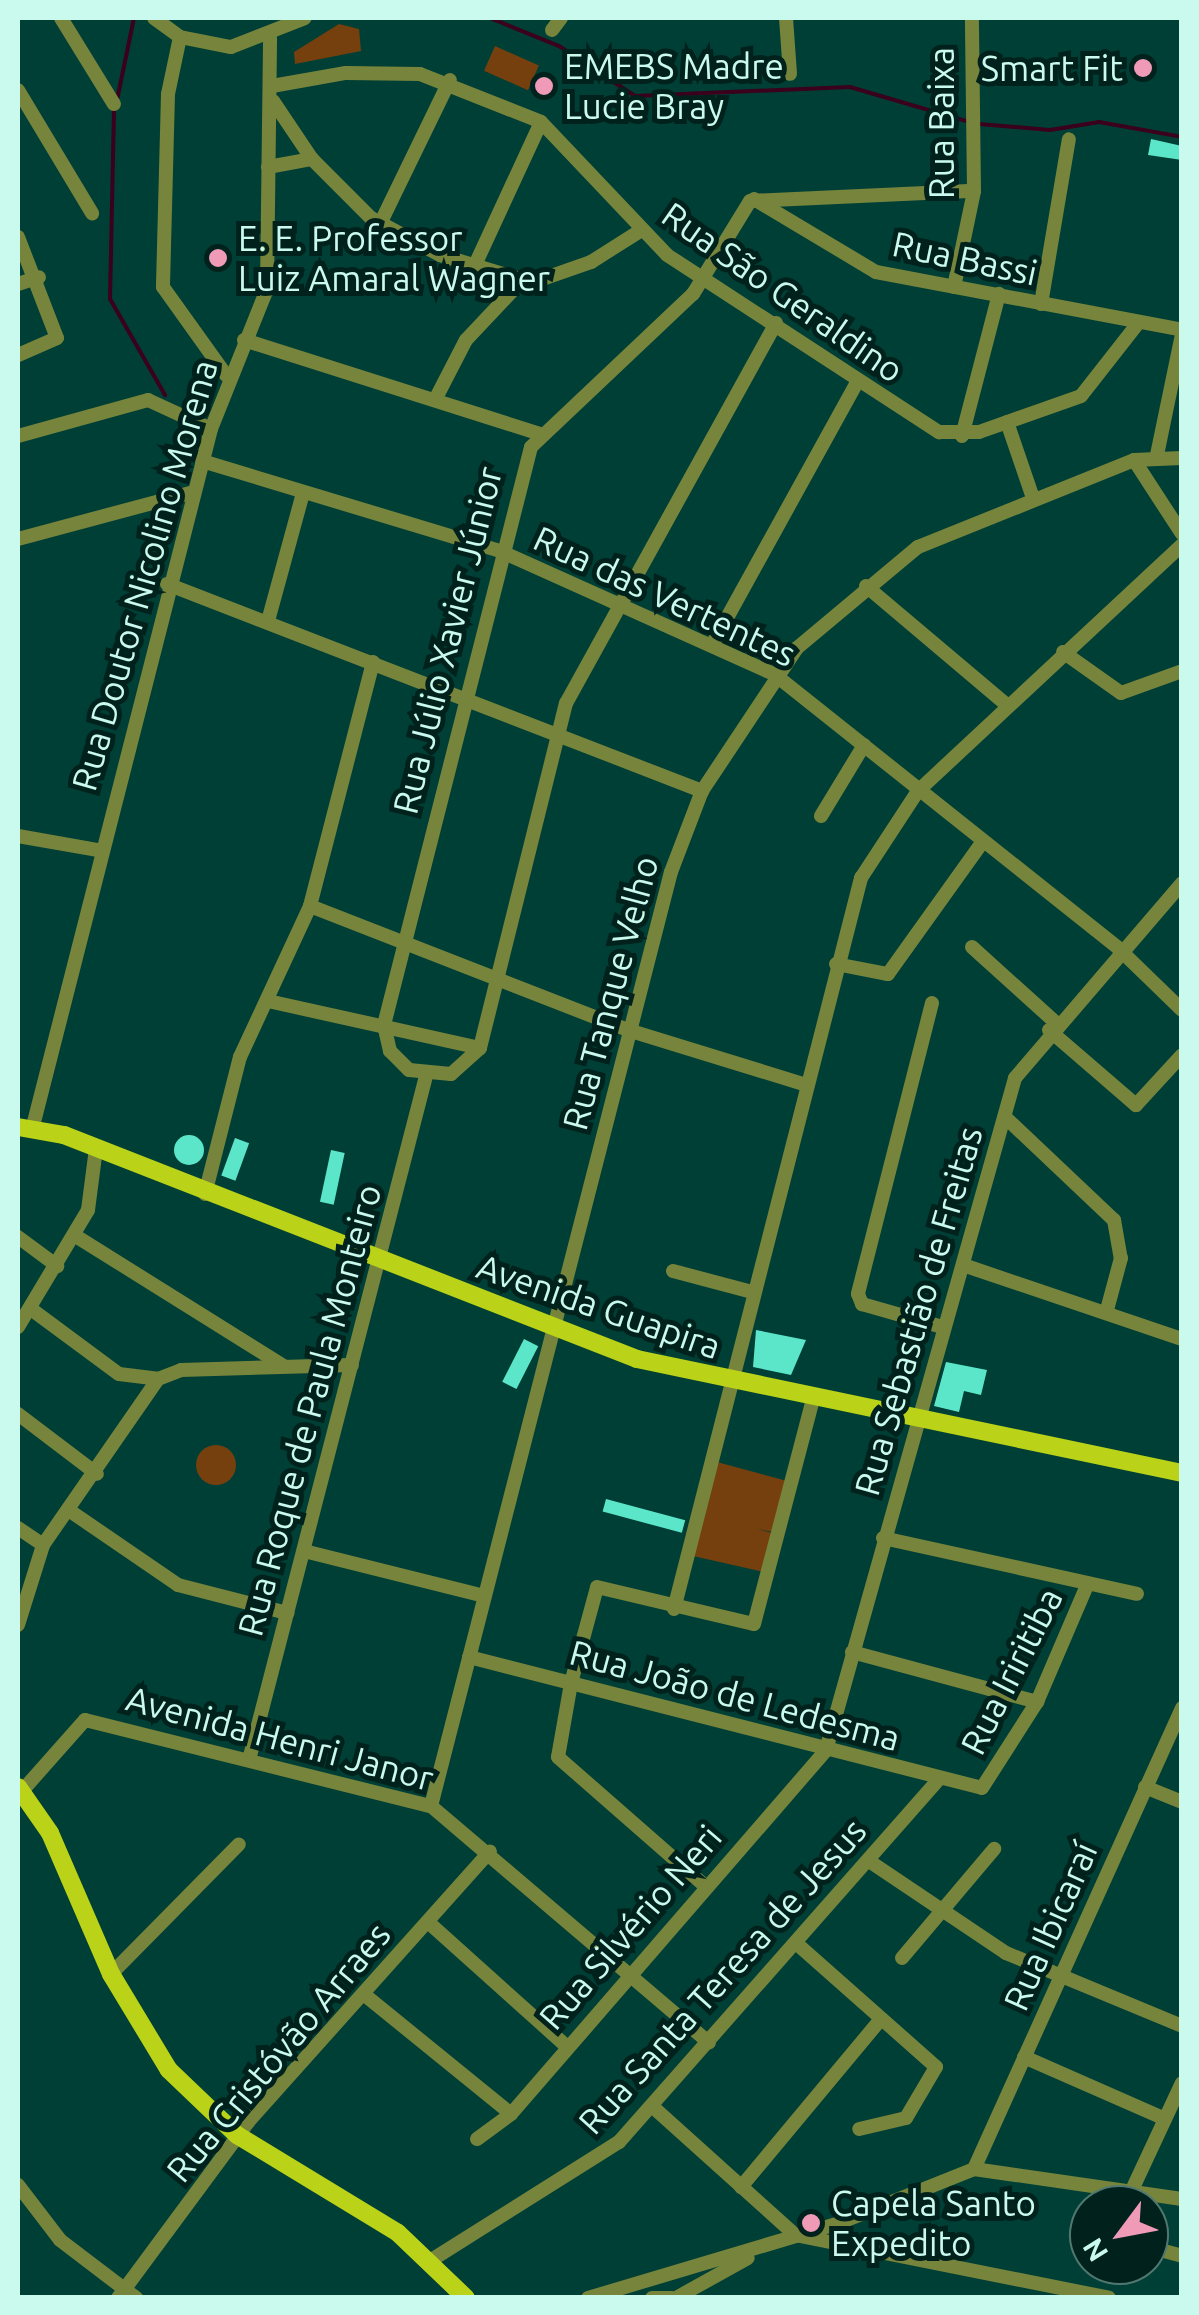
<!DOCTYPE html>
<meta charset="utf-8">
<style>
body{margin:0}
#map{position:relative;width:1199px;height:2315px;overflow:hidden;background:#003f35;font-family:Ubuntu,sans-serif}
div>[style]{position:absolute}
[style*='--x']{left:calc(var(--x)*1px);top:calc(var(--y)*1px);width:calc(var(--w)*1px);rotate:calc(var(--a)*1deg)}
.green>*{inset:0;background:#75400e;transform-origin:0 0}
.round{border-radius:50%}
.stream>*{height:4px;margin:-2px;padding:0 2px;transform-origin:2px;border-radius:2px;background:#3a001c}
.building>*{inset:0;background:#5be6ca;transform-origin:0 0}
.minor>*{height:14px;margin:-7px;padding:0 7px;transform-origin:7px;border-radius:7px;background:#77843c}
.major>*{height:18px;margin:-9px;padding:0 9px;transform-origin:9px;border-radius:9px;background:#bad217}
.dots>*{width:28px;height:28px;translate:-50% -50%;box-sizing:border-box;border:5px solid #01221c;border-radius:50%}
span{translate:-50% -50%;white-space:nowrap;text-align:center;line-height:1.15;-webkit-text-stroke:10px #01221c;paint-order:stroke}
.poi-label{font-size:35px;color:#caf9ed}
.left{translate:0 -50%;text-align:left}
.right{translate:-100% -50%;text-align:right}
.street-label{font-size:35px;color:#caf9ed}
.frame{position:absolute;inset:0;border:20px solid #caf9ed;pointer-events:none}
.north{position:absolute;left:1069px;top:2185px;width:100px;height:100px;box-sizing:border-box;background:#01221c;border:2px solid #517870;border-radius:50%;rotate:238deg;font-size:28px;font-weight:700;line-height:40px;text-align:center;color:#caf9ed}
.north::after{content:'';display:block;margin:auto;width:35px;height:45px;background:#ef9ab7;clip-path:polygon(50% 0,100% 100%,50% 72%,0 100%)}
</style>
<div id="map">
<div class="green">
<i style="clip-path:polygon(339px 24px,359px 29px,361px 51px,295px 64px,294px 52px)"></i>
<i style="left:495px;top:46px;width:48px;height:27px;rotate:24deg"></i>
<i class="round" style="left:196px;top:1445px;width:40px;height:40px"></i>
<i style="clip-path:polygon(717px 1462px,787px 1481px,773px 1532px,757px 1529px,772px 1533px,764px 1572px,693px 1556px)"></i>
</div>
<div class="stream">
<i style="--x:490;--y:18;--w:74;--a:22.1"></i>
<i style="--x:559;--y:46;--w:91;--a:33.3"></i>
<i style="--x:635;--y:96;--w:215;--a:-2.4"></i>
<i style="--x:850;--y:87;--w:125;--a:16.3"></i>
<i style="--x:117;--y:100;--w:84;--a:-78.3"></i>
<i style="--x:114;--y:109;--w:190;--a:91.2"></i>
<i style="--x:110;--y:299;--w:111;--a:60.2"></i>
<i style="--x:979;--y:124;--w:71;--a:4.8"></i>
<i style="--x:1050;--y:130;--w:50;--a:-9.3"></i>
<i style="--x:1099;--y:122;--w:84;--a:10.2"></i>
</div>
<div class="building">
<i style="clip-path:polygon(1151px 139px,1182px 146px,1182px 160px,1148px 155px)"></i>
<i class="round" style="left:174px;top:1135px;width:30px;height:30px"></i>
<i style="left:235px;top:1138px;width:15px;height:40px;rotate:20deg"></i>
<i style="left:331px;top:1150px;width:14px;height:53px;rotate:12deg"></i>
<i style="clip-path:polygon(756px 1330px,806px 1340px,791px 1375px,753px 1367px)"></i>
<i style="left:524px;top:1339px;width:16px;height:48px;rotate:27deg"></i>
<i style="clip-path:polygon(946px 1362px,987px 1370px,981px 1395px,964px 1391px,959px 1412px,934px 1406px)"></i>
<i style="left:606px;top:1499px;width:82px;height:13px;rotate:15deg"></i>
</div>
<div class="minor">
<i style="--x:61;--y:18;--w:101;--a:58.4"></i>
<i style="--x:154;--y:18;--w:32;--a:36"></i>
<i style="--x:180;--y:37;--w:52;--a:11.1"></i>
<i style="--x:231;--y:47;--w:79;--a:-21.4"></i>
<i style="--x:786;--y:18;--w:56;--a:85.9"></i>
<i style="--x:552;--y:30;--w:15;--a:-53"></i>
<i style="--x:180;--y:37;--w:58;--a:101.9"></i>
<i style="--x:168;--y:94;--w:193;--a:91.5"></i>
<i style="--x:163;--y:287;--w:108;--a:54.4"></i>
<i style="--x:272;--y:86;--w:75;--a:-10"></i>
<i style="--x:346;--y:73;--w:74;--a:0.8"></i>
<i style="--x:420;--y:74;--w:130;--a:21.6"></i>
<i style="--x:541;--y:122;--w:183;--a:46.5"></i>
<i style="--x:667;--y:255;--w:325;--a:33.1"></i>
<i style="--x:939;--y:432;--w:40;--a:0"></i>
<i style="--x:979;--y:432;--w:108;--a:-19.4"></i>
<i style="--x:1081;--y:396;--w:94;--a:-51.9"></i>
<i style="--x:18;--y:90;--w:144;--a:59"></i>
<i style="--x:273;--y:101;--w:70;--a:56.1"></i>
<i style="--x:312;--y:159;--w:83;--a:45"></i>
<i style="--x:371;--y:218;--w:78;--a:28.2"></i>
<i style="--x:440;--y:255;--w:90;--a:16.8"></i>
<i style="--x:268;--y:167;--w:45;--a:-10.3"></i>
<i style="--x:754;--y:199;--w:142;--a:30.9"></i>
<i style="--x:876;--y:272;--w:311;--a:10.7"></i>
<i style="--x:380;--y:224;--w:160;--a:-64.1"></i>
<i style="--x:18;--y:237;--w:108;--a:68.9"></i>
<i style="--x:57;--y:338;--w:43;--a:156.4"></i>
<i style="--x:475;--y:265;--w:157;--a:-65.2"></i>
<i style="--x:18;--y:284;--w:22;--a:-18"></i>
<i style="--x:954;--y:287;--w:98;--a:-78.2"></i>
<i style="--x:974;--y:191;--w:173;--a:-90.7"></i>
<i style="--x:1041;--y:304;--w:167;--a:-80.4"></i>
<i style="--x:776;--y:323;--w:434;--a:118.9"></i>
<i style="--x:566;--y:703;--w:356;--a:104"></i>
<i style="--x:480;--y:1048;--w:39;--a:138"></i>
<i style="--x:451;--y:1074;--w:42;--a:-174.6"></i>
<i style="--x:409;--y:1070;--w:27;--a:-135"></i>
<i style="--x:390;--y:1051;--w:27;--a:-103"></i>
<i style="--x:384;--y:1025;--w:596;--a:-75.73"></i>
<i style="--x:531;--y:447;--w:223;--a:-43.4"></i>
<i style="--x:693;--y:294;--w:109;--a:-58.5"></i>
<i style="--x:750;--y:201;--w:224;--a:-2.6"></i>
<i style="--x:244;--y:340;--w:312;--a:17.6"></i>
<i style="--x:436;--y:398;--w:65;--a:-62.7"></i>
<i style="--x:466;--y:340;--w:70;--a:-46.7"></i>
<i style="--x:514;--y:289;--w:82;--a:-19.3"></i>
<i style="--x:591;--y:262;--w:58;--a:-32.3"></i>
<i style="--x:1007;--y:422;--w:80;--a:71.1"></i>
<i style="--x:18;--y:436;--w:135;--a:-15.5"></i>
<i style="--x:148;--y:400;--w:69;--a:24.7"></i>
<i style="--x:962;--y:436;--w:147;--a:-75.4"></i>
<i style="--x:1157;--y:455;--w:124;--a:-78.3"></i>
<i style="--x:1134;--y:460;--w:88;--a:57"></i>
<i style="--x:202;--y:461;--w:311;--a:16.8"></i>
<i style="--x:500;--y:551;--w:300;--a:24.2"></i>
<i style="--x:774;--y:674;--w:440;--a:38.5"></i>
<i style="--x:1118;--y:948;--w:89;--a:44.1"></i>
<i style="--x:18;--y:539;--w:181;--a:-15"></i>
<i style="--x:167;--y:584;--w:574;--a:21.15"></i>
<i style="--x:866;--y:586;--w:185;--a:40.2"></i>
<i style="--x:268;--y:621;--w:133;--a:-74.7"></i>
<i style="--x:712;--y:645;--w:302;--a:-61.1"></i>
<i style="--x:1063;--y:652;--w:71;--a:35.3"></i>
<i style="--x:1121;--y:693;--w:65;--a:-19.8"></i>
<i style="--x:821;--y:816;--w:83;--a:-58.8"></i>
<i style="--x:18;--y:836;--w:80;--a:10"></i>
<i style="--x:310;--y:906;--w:344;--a:21.3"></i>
<i style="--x:631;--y:1031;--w:184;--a:17.1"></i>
<i style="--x:972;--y:947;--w:113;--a:42.1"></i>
<i style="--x:836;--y:964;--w:53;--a:10.9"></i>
<i style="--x:888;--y:974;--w:160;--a:-54.4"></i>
<i style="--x:268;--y:1001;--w:217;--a:12.5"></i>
<i style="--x:932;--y:1003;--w:300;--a:104.3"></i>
<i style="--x:858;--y:1294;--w:11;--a:68"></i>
<i style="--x:862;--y:1304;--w:80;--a:15.9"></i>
<i style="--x:1049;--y:1030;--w:115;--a:40.8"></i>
<i style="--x:1136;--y:1105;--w:68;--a:-47.4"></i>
<i style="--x:1006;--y:1118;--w:149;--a:43.4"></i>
<i style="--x:1114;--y:1220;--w:39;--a:80"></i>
<i style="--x:1121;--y:1258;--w:54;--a:105.1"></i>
<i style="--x:33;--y:1126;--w:719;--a:-75.67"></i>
<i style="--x:211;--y:429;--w:151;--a:-68.2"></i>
<i style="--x:267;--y:289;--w:251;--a:-89.3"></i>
<i style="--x:205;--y:1194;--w:141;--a:-75.7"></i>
<i style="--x:240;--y:1057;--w:166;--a:-65.1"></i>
<i style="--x:310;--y:906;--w:252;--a:-75.5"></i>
<i style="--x:74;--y:1235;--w:248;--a:32"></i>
<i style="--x:18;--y:1237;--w:49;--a:36.6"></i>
<i style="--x:969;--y:1267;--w:225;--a:18.7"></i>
<i style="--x:673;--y:1271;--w:82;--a:14.9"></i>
<i style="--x:31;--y:1309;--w:109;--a:36.5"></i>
<i style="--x:119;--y:1374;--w:39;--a:7"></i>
<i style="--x:18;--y:1327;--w:136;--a:-59.1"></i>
<i style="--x:88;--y:1210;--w:63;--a:-82.6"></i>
<i style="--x:18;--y:1414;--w:99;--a:37.2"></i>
<i style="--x:70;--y:1511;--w:131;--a:34.4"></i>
<i style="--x:178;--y:1585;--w:113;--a:14.4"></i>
<i style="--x:18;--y:1528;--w:30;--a:34"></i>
<i style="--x:883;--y:1538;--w:260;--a:12.4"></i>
<i style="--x:304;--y:1551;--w:186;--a:14"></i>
<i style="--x:674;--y:1609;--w:755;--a:-75.65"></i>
<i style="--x:861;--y:878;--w:104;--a:-56.8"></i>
<i style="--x:918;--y:791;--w:361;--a:-43"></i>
<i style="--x:18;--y:1625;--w:84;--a:-72.6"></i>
<i style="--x:43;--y:1545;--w:202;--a:-55.3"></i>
<i style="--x:158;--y:1379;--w:25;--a:-21"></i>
<i style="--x:181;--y:1370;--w:171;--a:-1.7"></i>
<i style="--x:852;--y:1652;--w:192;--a:15.1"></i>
<i style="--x:469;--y:1657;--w:529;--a:14.32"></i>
<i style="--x:982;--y:1788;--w:102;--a:-57.4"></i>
<i style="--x:1037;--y:1702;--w:129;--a:-66.8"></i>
<i style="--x:249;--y:1760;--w:707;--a:-75.49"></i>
<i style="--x:1145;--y:1787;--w:40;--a:22"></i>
<i style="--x:22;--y:1791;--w:95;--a:-48.4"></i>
<i style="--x:85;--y:1720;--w:357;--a:14"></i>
<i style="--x:431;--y:1806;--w:365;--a:40.4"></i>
<i style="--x:431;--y:1806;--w:964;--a:-75.59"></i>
<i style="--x:671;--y:872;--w:87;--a:-69.1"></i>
<i style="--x:702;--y:791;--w:172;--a:-56.4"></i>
<i style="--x:797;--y:648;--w:158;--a:-39.9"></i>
<i style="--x:918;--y:547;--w:233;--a:-21.9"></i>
<i style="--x:1134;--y:460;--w:48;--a:-2.4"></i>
<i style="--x:869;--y:1861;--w:165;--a:33.9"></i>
<i style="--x:1006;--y:1953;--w:191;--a:22.5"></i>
<i style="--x:704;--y:1885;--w:194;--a:-138.8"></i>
<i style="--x:558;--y:1757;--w:75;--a:-80"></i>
<i style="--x:571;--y:1683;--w:99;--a:-74.8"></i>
<i style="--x:597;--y:1587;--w:161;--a:13.3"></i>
<i style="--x:754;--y:1624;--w:233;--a:-75.3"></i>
<i style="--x:428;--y:1922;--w:186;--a:41.9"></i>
<i style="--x:796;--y:1943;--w:187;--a:41.5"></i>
<i style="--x:936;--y:2067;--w:59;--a:120.5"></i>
<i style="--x:906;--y:2118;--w:48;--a:166.8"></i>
<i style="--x:902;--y:1958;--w:143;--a:-49.8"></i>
<i style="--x:111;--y:1974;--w:182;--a:-45.4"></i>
<i style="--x:366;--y:1996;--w:187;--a:39.1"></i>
<i style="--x:1024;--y:2057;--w:154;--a:23.7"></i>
<i style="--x:653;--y:2107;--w:191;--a:42"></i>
<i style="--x:795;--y:2235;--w:320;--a:11.3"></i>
<i style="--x:477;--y:2139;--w:42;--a:-36.3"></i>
<i style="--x:511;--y:2114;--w:481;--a:-49.1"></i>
<i style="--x:826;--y:1750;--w:698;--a:-74.29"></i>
<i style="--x:1015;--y:1078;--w:257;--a:-49.4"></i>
<i style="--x:974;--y:2169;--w:506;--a:-65.72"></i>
<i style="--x:18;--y:2185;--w:69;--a:52.6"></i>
<i style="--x:60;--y:2240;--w:96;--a:37.3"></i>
<i style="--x:741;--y:2187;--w:219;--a:-50.2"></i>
<i style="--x:1132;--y:2190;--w:118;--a:-65"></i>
<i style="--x:1149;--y:2247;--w:34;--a:15"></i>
<i style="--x:433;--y:2259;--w:220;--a:-32.2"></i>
<i style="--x:619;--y:2142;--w:484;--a:-48.6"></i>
<i style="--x:118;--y:2298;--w:219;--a:-53.5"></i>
<i style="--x:248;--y:2122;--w:363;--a:-48.2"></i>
<i style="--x:588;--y:2298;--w:262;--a:-16.6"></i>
<i style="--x:839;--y:2223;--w:145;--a:-21.8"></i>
<i style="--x:974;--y:2169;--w:210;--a:8.2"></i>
<i style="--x:652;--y:2298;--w:20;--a:0"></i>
<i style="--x:676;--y:2298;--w:82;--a:-29.1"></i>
</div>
<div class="major">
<i style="--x:18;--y:1127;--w:47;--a:9.9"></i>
<i style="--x:64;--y:1135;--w:615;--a:21.35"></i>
<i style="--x:637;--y:1359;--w:557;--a:11.81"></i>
<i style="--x:18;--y:1787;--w:56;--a:55.2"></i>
<i style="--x:50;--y:1833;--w:154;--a:66.6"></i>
<i style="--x:111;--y:1974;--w:112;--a:58.9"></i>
<i style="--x:169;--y:2070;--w:94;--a:43.7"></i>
<i style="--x:237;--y:2135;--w:188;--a:31.3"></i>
<i style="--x:398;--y:2233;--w:94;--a:43.7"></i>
</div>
<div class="dots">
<i style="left:1143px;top:68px;background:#ef9ab7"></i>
<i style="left:544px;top:86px;background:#ef9ab7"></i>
<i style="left:218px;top:258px;background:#ef9ab7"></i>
<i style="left:811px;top:2223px;background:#ef9ab7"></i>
</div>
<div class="poi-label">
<span class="left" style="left:564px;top:86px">EMEBS Madre<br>Lucie Bray</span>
<span class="right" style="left:1123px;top:68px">Smart Fit</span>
<span class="left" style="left:238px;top:258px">E. E. Professor<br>Luiz Amaral Wagner</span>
<span class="left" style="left:831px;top:2223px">Capela Santo<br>Expedito</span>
</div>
<div class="street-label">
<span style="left:941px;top:123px;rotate:-90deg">Rua Baixa</span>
<span style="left:965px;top:258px;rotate:12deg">Rua Bassi</span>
<span style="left:783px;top:292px;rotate:35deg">Rua São Geraldino</span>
<span style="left:144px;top:575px;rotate:-74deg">Rua Doutor Nicolino Morena</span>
<span style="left:665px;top:596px;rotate:25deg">Rua das Vertentes</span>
<span style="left:447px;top:640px;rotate:-76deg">Rua Júlio Xavier Júnior</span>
<span style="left:610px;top:993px;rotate:-75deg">Rua Tanque Velho</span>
<span style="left:599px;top:1306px;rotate:19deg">Avenida Guapira</span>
<span style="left:918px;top:1311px;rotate:-74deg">Rua Sebastião de Freitas</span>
<span style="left:309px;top:1410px;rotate:-75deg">Rua Roque de Paula Monteiro</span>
<span style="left:1011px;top:1671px;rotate:-63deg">Rua Iriritiba</span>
<span style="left:735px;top:1695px;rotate:15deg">Rua João de Ledesma</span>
<span style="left:280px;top:1738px;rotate:15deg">Avenida Henri Janor</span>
<span style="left:1050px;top:1926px;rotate:-66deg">Rua Ibicaraí</span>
<span style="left:630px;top:1927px;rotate:-49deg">Rua Silvério Neri</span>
<span style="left:722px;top:1976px;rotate:-48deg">Rua Santa Teresa de Jesus</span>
<span style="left:278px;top:2052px;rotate:-50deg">Rua Cristóvão Arraes</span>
</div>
<div class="frame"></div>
<div class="north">N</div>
</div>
